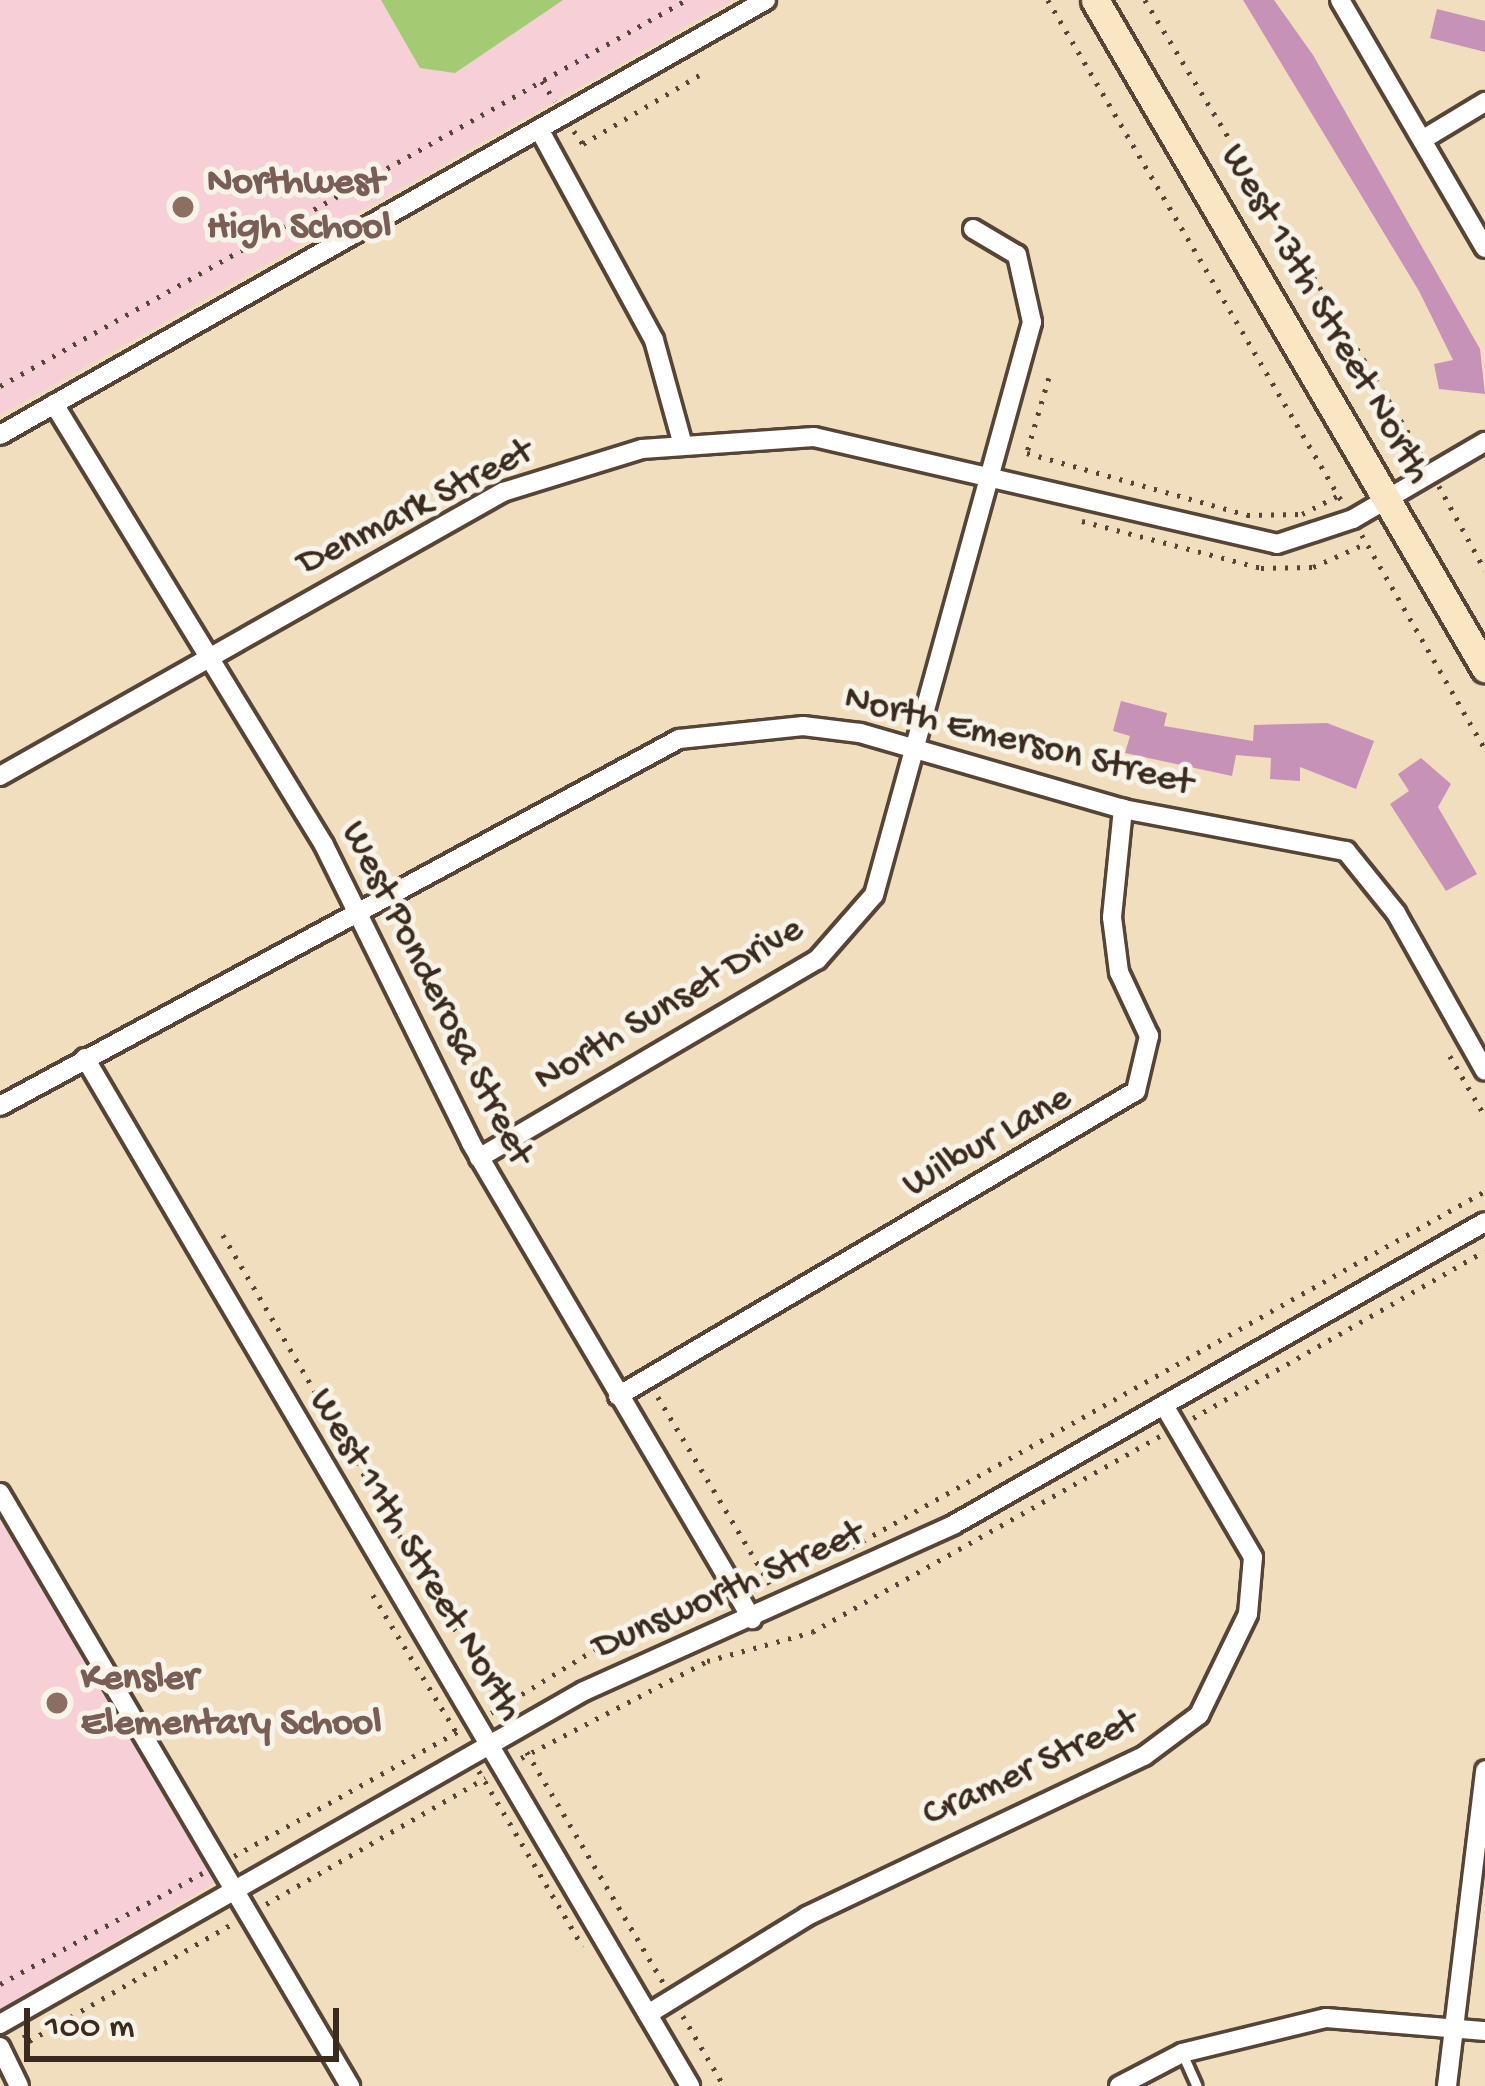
<!DOCTYPE html>
<style>
body{margin:0}
#map{position:relative;width:1485px;height:2086px;overflow:hidden;background:#f1debe;font-family:"Gochi Hand",sans-serif}
div>[style]{position:absolute}
[style*='--x']{left:calc(var(--x)*1px);top:calc(var(--y)*1px);width:calc(var(--w)*1px);rotate:calc(var(--a)*1deg)}
.built>*{inset:0;background:#f6cfd7}
.green>*{inset:0;background:#a4ca74}
.building>*{inset:0;background:#c792b7}
.path>*{height:4.5px;margin-top:-2.25px;transform-origin:0;background:repeating-linear-gradient(90deg,#564536 0 3px,transparent 0 12px)}
.roads{filter:drop-shadow(3px 0 #564536) drop-shadow(-3px 0 #564536) drop-shadow(0 3px #564536) drop-shadow(0 -3px #564536)}
.lane>*{height:9px;margin:-4.5px;padding:0 4.5px;transform-origin:4.5px;border-radius:4.5px;background:#fff}
.street>*{height:18px;margin:-9px;padding:0 9px;transform-origin:9px;border-radius:9px;background:#fff}
.secondary>*{height:27px;margin:-13.5px;padding:0 13.5px;transform-origin:13.5px;border-radius:13.5px;background:#fbe6c4}
.dots>*{width:33px;height:33px;translate:-50% -50%;box-sizing:border-box;border:6px solid #f7f3e8;border-radius:50%}
span{translate:-50% -50%;white-space:nowrap;text-align:center;line-height:1.15;-webkit-text-stroke:10px #f7f3e8;paint-order:stroke}
.education-label{font-size:39px;color:#785e54;font-weight:700}
.left{translate:0 -50%;text-align:left}
.street-label{font-size:39px;color:#3b2a1e}
.scale{position:absolute;left:24px;top:2008px;width:315px;height:54px;box-sizing:border-box;border:6px solid #3b2a1e;border-top:0;padding-left:15px;font-size:36px;line-height:42px;white-space:nowrap;color:#3b2a1e;-webkit-text-stroke:9px #f7f3e8;paint-order:stroke}
</style>
<div id="map">
<div class="built">
<i style="clip-path:polygon(0 0,733px 0,0 415px)"></i>
<i style="clip-path:polygon(0 1517px,216px 1882px,0 2010px)"></i>
</div>
<div class="green">
<i style="clip-path:polygon(381px 0,563px 0,455px 73px,420px 68px)"></i>
</div>
<div class="building">
<i style="clip-path:polygon(1243px 0,1274px 0,1313px 55px,1480px 349px,1485px 394px,1439px 389px,1434px 364px,1453px 360px,1419px 291px)"></i>
<i style="clip-path:polygon(1437px 9px,1485px 21px,1485px 52px,1430px 38px)"></i>
<i style="clip-path:polygon(1121px 701px,1167px 713px,1164px 726px,1253px 741px,1254px 725px,1327px 723px,1374px 741px,1356px 789px,1300px 767px,1300px 781px,1270px 779px,1271px 758px,1236px 755px,1232px 776px,1125px 753px,1130px 736px,1113px 731px)"></i>
<i style="clip-path:polygon(1421px 758px,1451px 784px,1438px 807px,1477px 874px,1446px 891px,1390px 804px,1409px 791px,1398px 774px)"></i>
</div>
<div class="path">
<i style="--x:1048;--y:0;--w:585;--a:59.62"></i>
<i style="--x:1145;--y:0;--w:533;--a:58.67"></i>
<i style="--x:542;--y:81;--w:24;--a:57"></i>
<i style="--x:574;--y:131;--w:16;--a:55"></i>
<i style="--x:583;--y:144;--w:135;--a:-30.7"></i>
<i style="--x:1049;--y:378;--w:78;--a:106.3"></i>
<i style="--x:1027;--y:453;--w:229;--a:15.7"></i>
<i style="--x:1247;--y:515;--w:55;--a:-1"></i>
<i style="--x:1302;--y:514;--w:39;--a:-27"></i>
<i style="--x:0;--y:386;--w:787;--a:-29.37"></i>
<i style="--x:1439;--y:486;--w:96;--a:61.3"></i>
<i style="--x:1082;--y:521;--w:185;--a:14.7"></i>
<i style="--x:1261;--y:568;--w:52;--a:-1.1"></i>
<i style="--x:1313;--y:567;--w:59;--a:-24"></i>
<i style="--x:1362;--y:535;--w:247;--a:60.1"></i>
<i style="--x:1450;--y:1056;--w:69;--a:59.7"></i>
<i style="--x:223;--y:1235;--w:558;--a:59.53"></i>
<i style="--x:658;--y:1397;--w:218;--a:59.1"></i>
<i style="--x:1193;--y:1418;--w:336;--a:-29.8"></i>
<i style="--x:852;--y:1547;--w:726;--a:-29.35"></i>
<i style="--x:373;--y:1595;--w:164;--a:58.7"></i>
<i style="--x:491;--y:1713;--w:151;--a:-31.5"></i>
<i style="--x:620;--y:1634;--w:106;--a:-20.5"></i>
<i style="--x:527;--y:1752;--w:271;--a:59.4"></i>
<i style="--x:521;--y:1758;--w:210;--a:-27.5"></i>
<i style="--x:707;--y:1661;--w:109;--a:-15.4"></i>
<i style="--x:812;--y:1632;--w:402;--a:-29.4"></i>
<i style="--x:479;--y:1771;--w:204;--a:59.4"></i>
<i style="--x:234;--y:1856;--w:259;--a:-29.1"></i>
<i style="--x:266;--y:1904;--w:253;--a:-29.9"></i>
<i style="--x:0;--y:1984;--w:231;--a:-28.7"></i>
<i style="--x:683;--y:2016;--w:81;--a:59.6"></i>
<i style="--x:24;--y:2034;--w:9;--a:54"></i>
<i style="--x:29;--y:2041;--w:232;--a:-30"></i>
</div>
<div class="roads">
<div class="lane">
<i style="--x:1182;--y:2053;--w:36;--a:66"></i>
</div>
<div class="street">
<i style="--x:1340;--y:0;--w:287;--a:59.7"></i>
<i style="--x:539;--y:129;--w:240;--a:61.4"></i>
<i style="--x:654;--y:340;--w:106;--a:74.6"></i>
<i style="--x:1422;--y:140;--w:74;--a:-31.1"></i>
<i style="--x:54;--y:404;--w:517;--a:58.52"></i>
<i style="--x:324;--y:845;--w:332;--a:63.7"></i>
<i style="--x:471;--y:1143;--w:553;--a:59.45"></i>
<i style="--x:0;--y:435;--w:881;--a:-29.59"></i>
<i style="--x:0;--y:776;--w:578;--a:-29.45"></i>
<i style="--x:503;--y:492;--w:145;--a:-17.2"></i>
<i style="--x:642;--y:449;--w:172;--a:-4"></i>
<i style="--x:814;--y:437;--w:475;--a:13"></i>
<i style="--x:1277;--y:544;--w:80;--a:-18.2"></i>
<i style="--x:1353;--y:519;--w:153;--a:-30.3"></i>
<i style="--x:85;--y:1058;--w:1193;--a:59.52"></i>
<i style="--x:0;--y:1106;--w:772;--a:-28.39"></i>
<i style="--x:679;--y:739;--w:125;--a:-6"></i>
<i style="--x:803;--y:726;--w:57;--a:7"></i>
<i style="--x:860;--y:733;--w:274;--a:16.1"></i>
<i style="--x:1123;--y:809;--w:227;--a:10.7"></i>
<i style="--x:1346;--y:851;--w:80;--a:51.1"></i>
<i style="--x:1396;--y:913;--w:181;--a:60.6"></i>
<i style="--x:479;--y:1158;--w:392;--a:-30.4"></i>
<i style="--x:817;--y:960;--w:86;--a:-48.8"></i>
<i style="--x:874;--y:895;--w:594;--a:-74.58"></i>
<i style="--x:1032;--y:322;--w:69;--a:-102.6"></i>
<i style="--x:1017;--y:255;--w:51;--a:-149.4"></i>
<i style="--x:618;--y:1396;--w:601;--a:-30.49"></i>
<i style="--x:1136;--y:1091;--w:57;--a:-76.7"></i>
<i style="--x:1149;--y:1036;--w:71;--a:-115.1"></i>
<i style="--x:1119;--y:972;--w:55;--a:-97.3"></i>
<i style="--x:1112;--y:917;--w:109;--a:-84.2"></i>
<i style="--x:0;--y:1493;--w:689;--a:59.45"></i>
<i style="--x:648;--y:2014;--w:187;--a:-31.6"></i>
<i style="--x:807;--y:1916;--w:373;--a:-25.4"></i>
<i style="--x:1144;--y:1756;--w:69;--a:-36.7"></i>
<i style="--x:1199;--y:1715;--w:112;--a:-64.1"></i>
<i style="--x:1248;--y:1614;--w:57;--a:-85"></i>
<i style="--x:1253;--y:1557;--w:176;--a:-120.4"></i>
<i style="--x:0;--y:2024;--w:672;--a:-29.69"></i>
<i style="--x:584;--y:1691;--w:405;--a:-24.2"></i>
<i style="--x:953;--y:1525;--w:612;--a:-29.66"></i>
<i style="--x:0;--y:2047;--w:43;--a:64"></i>
<i style="--x:1119;--y:2086;--w:71;--a:-27.6"></i>
<i style="--x:1182;--y:2053;--w:148;--a:-13.7"></i>
<i style="--x:1326;--y:2018;--w:160;--a:4.7"></i>
<i style="--x:1447;--y:2086;--w:318;--a:-83.1"></i>
</div>
<div class="secondary">
<i style="--x:1095;--y:0;--w:774;--a:59.72"></i>
</div>
</div>
<div class="dots">
<i style="left:183px;top:207px;background:#8d6e63"></i>
<i style="left:57px;top:1703px;background:#8d6e63"></i>
</div>
<div class="education-label">
<span class="left" style="left:207px;top:207px">Northwest<br>High School</span>
<span class="left" style="left:81px;top:1703px">Kensler<br>Elementary School</span>
</div>
<div class="street-label">
<span style="left:1324px;top:315px;rotate:60deg">West 13th Street North</span>
<span style="left:416px;top:509px;rotate:-27deg">Denmark Street</span>
<span style="left:1018px;top:743px;rotate:14deg">North Emerson Street</span>
<span style="left:435px;top:994px;rotate:63deg">West Ponderosa Street</span>
<span style="left:670px;top:1006px;rotate:-31deg">North Sunset Drive</span>
<span style="left:988px;top:1143px;rotate:-30deg">Wilbur Lane</span>
<span style="left:414px;top:1556px;rotate:59deg">West 11th Street North</span>
<span style="left:729px;top:1592px;rotate:-24deg">Dunsworth Street</span>
<span style="left:1031px;top:1770px;rotate:-25deg">Cramer Street</span>
</div>
<div class="scale">100 m</div>
</div>
